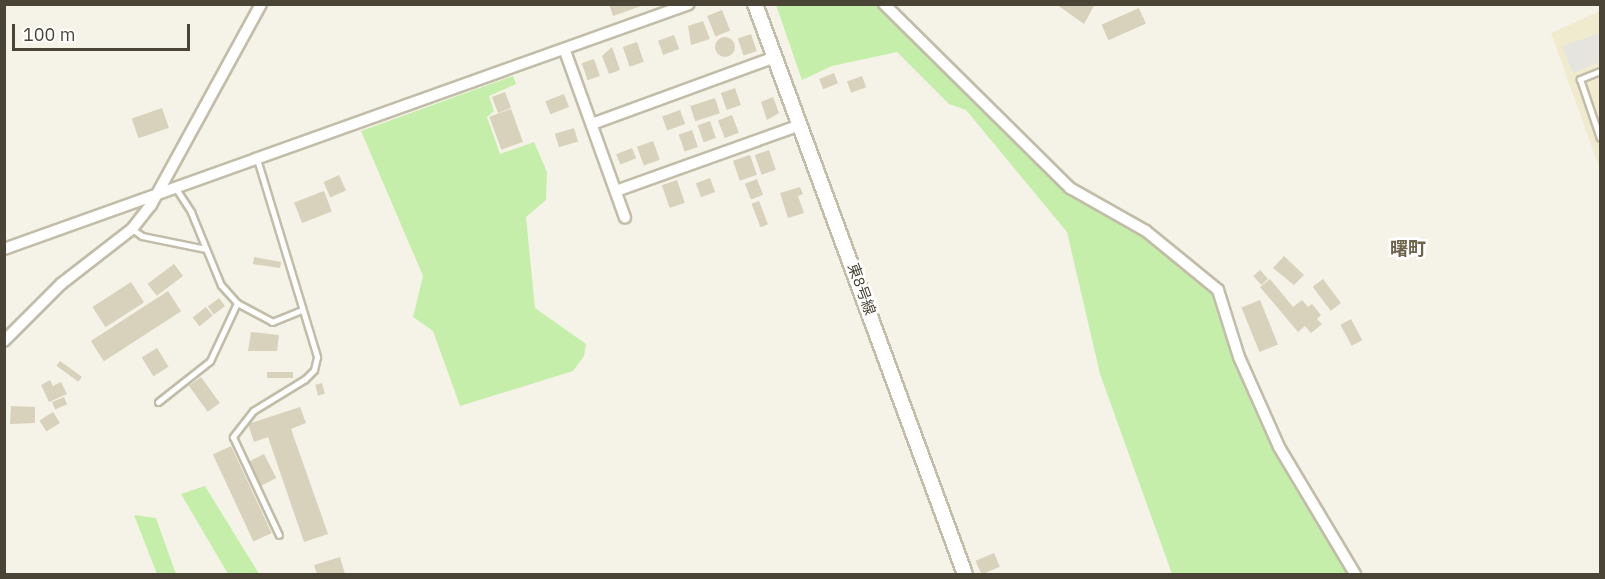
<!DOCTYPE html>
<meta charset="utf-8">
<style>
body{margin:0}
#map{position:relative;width:1605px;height:579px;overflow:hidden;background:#f5f3e7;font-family:"IBM Plex Sans","Noto Sans JP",sans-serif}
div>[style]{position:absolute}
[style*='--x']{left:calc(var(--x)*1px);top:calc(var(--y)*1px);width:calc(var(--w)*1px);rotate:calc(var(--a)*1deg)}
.education>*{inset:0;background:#f0ebcf}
.green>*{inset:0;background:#c6eeab}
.parking>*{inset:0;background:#e6e4df}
.building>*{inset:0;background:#d8d1bb;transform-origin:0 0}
.round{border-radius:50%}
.roads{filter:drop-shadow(2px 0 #c2bda8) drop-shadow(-2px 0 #c2bda8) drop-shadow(0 2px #c2bda8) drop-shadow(0 -2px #c2bda8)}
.service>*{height:5px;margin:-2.5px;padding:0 2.5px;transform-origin:2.5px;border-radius:2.5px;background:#fff}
.minor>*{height:10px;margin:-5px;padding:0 5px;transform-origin:5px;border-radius:5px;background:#fff}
.tertiary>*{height:14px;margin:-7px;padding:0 7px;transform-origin:7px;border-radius:7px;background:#fff}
span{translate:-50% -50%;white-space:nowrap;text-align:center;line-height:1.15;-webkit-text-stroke:5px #fff;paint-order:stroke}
.street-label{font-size:15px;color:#494435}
.quarter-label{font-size:18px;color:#6d644b;font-weight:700}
.frame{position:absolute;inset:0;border:6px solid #494435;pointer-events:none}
.scale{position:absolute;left:12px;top:24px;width:178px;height:27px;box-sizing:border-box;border:3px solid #494435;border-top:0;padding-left:8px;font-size:18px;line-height:21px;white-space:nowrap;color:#494435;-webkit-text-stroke:4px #fff;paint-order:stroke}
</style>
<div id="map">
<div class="education">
<i style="clip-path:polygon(1600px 11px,1600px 170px,1551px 33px)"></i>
</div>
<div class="green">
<i style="clip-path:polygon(776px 5px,884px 5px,1070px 188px,1146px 231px,1218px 290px,1279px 447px,1355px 574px,1172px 574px,1100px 374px,1067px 232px,966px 110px,949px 104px,897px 52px,832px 66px,802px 80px)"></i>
<i style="clip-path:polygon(513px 76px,516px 84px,489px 96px,494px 111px,487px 117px,500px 154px,534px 142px,547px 172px,546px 200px,526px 217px,535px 308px,586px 344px,584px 356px,573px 371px,460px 406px,433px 331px,413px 317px,423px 276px,361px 131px)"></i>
<i style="clip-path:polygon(205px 486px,259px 574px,228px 574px,181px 494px)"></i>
<i style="clip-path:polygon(134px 515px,156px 518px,176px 574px,157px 574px)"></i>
</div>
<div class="parking">
<i style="clip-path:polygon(1600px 33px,1600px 62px,1573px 73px,1562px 46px)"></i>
</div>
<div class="building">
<i style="clip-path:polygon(609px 4px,644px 4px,644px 5px,613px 16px)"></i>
<i style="clip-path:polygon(1056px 4px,1095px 4px,1084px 24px)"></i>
<i style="left:1139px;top:8px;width:17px;height:41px;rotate:66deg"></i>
<i style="left:722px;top:10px;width:22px;height:16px;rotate:68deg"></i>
<i style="clip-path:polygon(703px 21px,710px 39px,691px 45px,688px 26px)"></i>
<i style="left:751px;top:34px;width:18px;height:14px;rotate:71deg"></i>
<i style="left:674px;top:35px;width:15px;height:17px;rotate:70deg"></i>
<i class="round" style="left:715px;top:37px;width:20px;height:20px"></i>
<i style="left:637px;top:42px;width:21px;height:15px;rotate:71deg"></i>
<i style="clip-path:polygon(612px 47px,620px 70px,609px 74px,602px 56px)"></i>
<i style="left:594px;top:59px;width:18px;height:13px;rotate:71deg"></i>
<i style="left:834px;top:73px;width:11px;height:16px;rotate:68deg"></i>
<i style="left:862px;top:76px;width:12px;height:16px;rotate:70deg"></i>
<i style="left:735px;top:88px;width:18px;height:15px;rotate:71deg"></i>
<i style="left:505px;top:92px;width:17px;height:14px;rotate:69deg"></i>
<i style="left:564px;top:94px;width:14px;height:20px;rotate:69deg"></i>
<i style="clip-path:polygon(773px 97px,779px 113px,767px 120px,761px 102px)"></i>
<i style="left:715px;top:98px;width:16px;height:26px;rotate:72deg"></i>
<i style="left:162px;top:108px;width:21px;height:32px;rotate:71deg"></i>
<i style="left:511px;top:109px;width:35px;height:23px;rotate:70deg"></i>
<i style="left:680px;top:110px;width:15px;height:19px;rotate:70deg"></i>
<i style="left:732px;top:115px;width:19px;height:15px;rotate:69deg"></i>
<i style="left:710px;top:121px;width:18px;height:13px;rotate:71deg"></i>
<i style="left:574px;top:128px;width:14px;height:20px;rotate:73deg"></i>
<i style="left:692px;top:130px;width:18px;height:14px;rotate:71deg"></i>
<i style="left:653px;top:141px;width:20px;height:17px;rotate:70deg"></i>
<i style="left:632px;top:148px;width:11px;height:17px;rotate:68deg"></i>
<i style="left:769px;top:150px;width:21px;height:15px;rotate:71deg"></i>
<i style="left:750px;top:155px;width:21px;height:18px;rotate:71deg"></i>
<i style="left:339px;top:175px;width:17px;height:17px;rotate:66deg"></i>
<i style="left:710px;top:178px;width:15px;height:15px;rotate:70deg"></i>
<i style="left:757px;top:179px;width:17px;height:13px;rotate:69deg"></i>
<i style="left:677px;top:180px;width:24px;height:16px;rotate:71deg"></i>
<i style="clip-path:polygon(800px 187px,803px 194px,798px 196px,804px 213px,788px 218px,780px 193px)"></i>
<i style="left:324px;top:191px;width:22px;height:32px;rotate:69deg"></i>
<i style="left:759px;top:201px;width:25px;height:8px;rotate:69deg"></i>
<i style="clip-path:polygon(1284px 256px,1304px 275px,1294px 285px,1273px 268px)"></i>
<i style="clip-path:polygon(254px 257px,281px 262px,280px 268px,253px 264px)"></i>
<i style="left:174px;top:264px;width:15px;height:33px;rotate:53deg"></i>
<i style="left:1260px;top:270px;width:12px;height:9px;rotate:48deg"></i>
<i style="clip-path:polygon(1270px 279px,1293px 307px,1302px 300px,1308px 307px,1312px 304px,1321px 315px,1317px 319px,1322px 324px,1311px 333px,1305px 326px,1298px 332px,1260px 287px)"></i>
<i style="left:1323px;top:279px;width:30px;height:13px;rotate:53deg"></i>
<i style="left:131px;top:282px;width:24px;height:46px;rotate:57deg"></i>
<i style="left:168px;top:291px;width:24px;height:92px;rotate:57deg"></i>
<i style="left:219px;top:298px;width:10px;height:14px;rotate:53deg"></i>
<i style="left:1260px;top:300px;width:48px;height:20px;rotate:68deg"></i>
<i style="left:206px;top:307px;width:11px;height:17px;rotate:52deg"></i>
<i style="left:1351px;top:319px;width:24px;height:12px;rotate:62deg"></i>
<i style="clip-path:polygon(251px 332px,279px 335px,277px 351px,248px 351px)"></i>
<i style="left:157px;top:348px;width:22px;height:18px;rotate:58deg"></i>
<i style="left:60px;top:361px;width:27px;height:6px;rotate:36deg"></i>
<i style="left:267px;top:372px;width:26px;height:6px"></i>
<i style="left:201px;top:377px;width:32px;height:15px;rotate:54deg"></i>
<i style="clip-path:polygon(50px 380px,53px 386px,61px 382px,67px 394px,49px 402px,41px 385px)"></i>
<i style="left:322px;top:383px;width:11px;height:7px;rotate:75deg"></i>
<i style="left:64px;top:397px;width:8px;height:13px;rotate:67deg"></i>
<i style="clip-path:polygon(11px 406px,35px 407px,35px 423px,10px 424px)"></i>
<i style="clip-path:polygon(300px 407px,306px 423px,291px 429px,328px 534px,304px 542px,268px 437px,254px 442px,248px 424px)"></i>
<i style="left:53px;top:412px;width:13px;height:16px;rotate:58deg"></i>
<i style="left:231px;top:446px;width:96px;height:20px;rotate:65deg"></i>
<i style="left:264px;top:454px;width:27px;height:17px;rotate:63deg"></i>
<i style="left:994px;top:553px;width:15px;height:20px;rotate:67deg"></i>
<i style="clip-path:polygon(340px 557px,345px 574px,317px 574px,314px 565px)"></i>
</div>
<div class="roads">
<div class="service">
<i style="--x:1600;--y:71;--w:22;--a:158"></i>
<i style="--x:1580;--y:79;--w:62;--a:71.3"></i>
<i style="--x:257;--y:159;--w:207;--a:73.1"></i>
<i style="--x:317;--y:357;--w:13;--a:103"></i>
<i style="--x:314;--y:370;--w:13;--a:135"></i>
<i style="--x:305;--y:379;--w:61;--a:148.4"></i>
<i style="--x:253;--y:411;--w:33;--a:128"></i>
<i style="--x:233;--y:437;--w:108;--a:64.9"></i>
<i style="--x:175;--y:187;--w:30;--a:57"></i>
<i style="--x:191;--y:212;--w:79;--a:67.7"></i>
<i style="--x:221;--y:285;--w:24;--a:48"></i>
<i style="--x:237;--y:303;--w:40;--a:28"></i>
<i style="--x:272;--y:322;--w:32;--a:-22"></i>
<i style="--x:132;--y:229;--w:12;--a:35"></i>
<i style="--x:142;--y:236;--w:65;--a:11.5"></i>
<i style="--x:158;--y:402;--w:66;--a:-38.3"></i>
<i style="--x:210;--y:361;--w:64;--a:-65"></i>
</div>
<div class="minor">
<i style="--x:884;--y:4;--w:262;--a:44.7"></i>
<i style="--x:1070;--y:188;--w:87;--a:29.5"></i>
<i style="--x:1146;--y:231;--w:93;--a:39.3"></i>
<i style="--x:1218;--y:290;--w:70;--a:72.6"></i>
<i style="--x:1239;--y:357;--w:98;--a:66"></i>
<i style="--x:1279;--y:447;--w:148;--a:59.1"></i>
<i style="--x:565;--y:51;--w:177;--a:70.2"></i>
<i style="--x:592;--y:124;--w:195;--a:-20.1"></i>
<i style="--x:616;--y:191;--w:195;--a:-19.7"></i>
<i style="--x:4;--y:249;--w:727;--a:-19.68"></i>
<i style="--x:4;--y:341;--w:81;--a:-45"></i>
<i style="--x:61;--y:284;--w:90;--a:-37.8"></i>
<i style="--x:132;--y:229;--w:31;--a:-52"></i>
<i style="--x:151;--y:205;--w:229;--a:-61.3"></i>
</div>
<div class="tertiary">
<i style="--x:755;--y:4;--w:607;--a:69.78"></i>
</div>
</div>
<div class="street-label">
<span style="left:862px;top:289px;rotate:70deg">東8号線</span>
</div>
<div class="quarter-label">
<span style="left:1408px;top:249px">曙町</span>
</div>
<div class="frame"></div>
<div class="scale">100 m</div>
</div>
